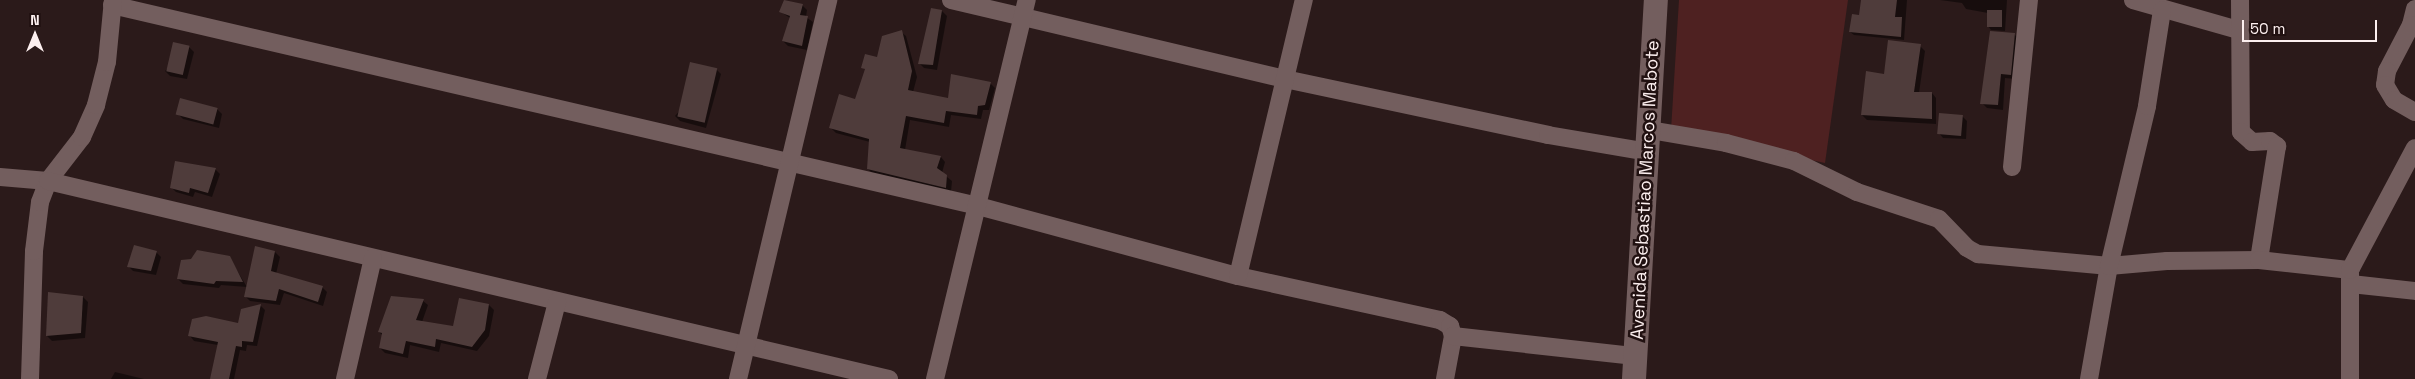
<!DOCTYPE html>
<style>
body{margin:0}
#map{position:relative;width:2415px;height:379px;overflow:hidden;background:#2b1a1a;font-family:"Space Grotesk",sans-serif}
div>[style]{position:absolute}
[style*='--x']{left:calc(var(--x)*1px);top:calc(var(--y)*1px);width:calc(var(--w)*1px);rotate:calc(var(--a)*1deg)}
.green>*{inset:0;background:#4e2121}
.shadow>*{inset:0;background:#0007}
.building>*{inset:0;background:#4f3c3b;transform-origin:0 0}
.street>*{height:18px;margin:-9px;padding:0 9px;transform-origin:9px;border-radius:9px;background:#735e5e}
.secondary>*{height:24px;margin:-12px;padding:0 12px;transform-origin:12px;border-radius:12px;background:#735e5e}
span{translate:-50% -50%;white-space:nowrap;text-align:center;line-height:1.15;-webkit-text-stroke:5px #211111;paint-order:stroke}
.street-label{font-size:18px;color:#fcefef}
.north{position:absolute;left:10px;top:10px;width:50px;height:50px;-webkit-text-stroke:4px #211111;paint-order:stroke;rotate:0deg;font-size:14px;font-weight:700;line-height:20px;text-align:center;color:#fcefef}
.north::after{content:'';display:block;margin:auto;width:18px;height:22px;background:#fcefef;clip-path:polygon(50% 0,100% 100%,50% 72%,0 100%)}
.scale{position:absolute;left:2242px;top:20px;width:135px;height:22px;box-sizing:border-box;border:2px solid #fcefef;border-top:0;padding-left:6px;font-size:15px;line-height:18px;white-space:nowrap;color:#fcefef;-webkit-text-stroke:4px #211111;paint-order:stroke}
</style>
<div id="map">
<div class="green">
<i style="clip-path:polygon(1679px 0,1848px 0,1825px 163px,1671px 130px)"></i>
</div>
<div class="shadow">
<i style="clip-path:polygon(1862px 0,1907px 0,1904px 40px,1854px 35px,1850px 32px,1860px 17px)"></i>
<i style="clip-path:polygon(1940px 0,2007px 0,2005px 31px,1991px 30px,1988px 26px,1988px 13px,1966px 9px,1962px 3px)"></i>
<i style="clip-path:polygon(802px 5px,807px 10px,806px 17px,813px 22px,807px 50px,788px 46px,783px 41px,790px 18px,781px 12px)"></i>
<i style="clip-path:polygon(942px 11px,947px 16px,937px 70px,924px 68px,919px 63px)"></i>
<i style="clip-path:polygon(901px 32px,906px 36px,917px 77px,913px 92px,949px 99px,990px 83px,995px 88px,989px 110px,983px 110px,981px 119px,951px 115px,949px 127px,910px 120px,905px 150px,941px 157px,945px 162px,942px 173px,952px 181px,951px 192px,873px 174px,868px 169px,870px 142px,836px 133px,831px 128px,856px 100px,866px 70px,863px 67px,877px 58px)"></i>
<i style="clip-path:polygon(2014px 34px,2019px 39px,2015px 79px,2005px 78px,2003px 110px,1987px 108px,1982px 103px)"></i>
<i style="clip-path:polygon(1920px 46px,1925px 51px,1919px 93px,1932px 93px,1936px 98px,1936px 124px,1867px 120px,1862px 115px,1885px 75px)"></i>
<i style="clip-path:polygon(189px 47px,194px 52px,187px 79px,170px 76px,165px 71px)"></i>
<i style="clip-path:polygon(716px 69px,721px 74px,706px 128px,680px 121px,675px 116px)"></i>
<i style="clip-path:polygon(217px 109px,222px 114px,219px 128px,183px 119px,178px 114px)"></i>
<i style="clip-path:polygon(1962px 116px,1967px 121px,1966px 139px,1943px 138px,1939px 133px)"></i>
<i style="clip-path:polygon(215px 169px,220px 174px,212px 197px,195px 192px,193px 197px,176px 192px,171px 187px)"></i>
<i style="clip-path:polygon(156px 252px,161px 257px,156px 275px,133px 271px,128px 266px)"></i>
<i style="clip-path:polygon(275px 252px,280px 257px,276px 274px,322px 287px,327px 292px,323px 306px,284px 293px,280px 305px,250px 301px,245px 296px)"></i>
<i style="clip-path:polygon(229px 257px,247px 287px,221px 285px,219px 288px,183px 284px,178px 279px)"></i>
<i style="clip-path:polygon(49px 294px,83px 297px,88px 302px,85px 338px,52px 341px,47px 336px)"></i>
<i style="clip-path:polygon(392px 297px,423px 301px,428px 305px,422px 322px,454px 328px,460px 299px,489px 305px,494px 310px,489px 336px,477px 351px,441px 343px,439px 352px,410px 345px,408px 358px,385px 353px,380px 348px,383px 336px,379px 332px)"></i>
<i style="clip-path:polygon(261px 306px,265px 310px,257px 346px,247px 345px,246px 351px,240px 350px,234px 379px,211px 379px,218px 345px,194px 341px,190px 336px,239px 324px,242px 310px)"></i>
<i style="clip-path:polygon(115px 372px,144px 379px,111px 379px)"></i>
</div>
<div class="building">
<i style="clip-path:polygon(784px 0,803px 4px,800px 15px,808px 16px,802px 46px,782px 41px,790px 16px,779px 12px)"></i>
<i style="clip-path:polygon(1861px 0,1897px 0,1895px 17px,1902px 17px,1901px 37px,1849px 32px,1852px 14px,1859px 15px)"></i>
<i style="clip-path:polygon(931px 8px,942px 10px,933px 65px,918px 64px)"></i>
<i style="left:1987px;top:10px;width:15px;height:17px"></i>
<i style="clip-path:polygon(902px 30px,912px 71px,908px 90px,948px 98px,951px 74px,991px 82px,985px 105px,978px 106px,977px 115px,946px 111px,944px 123px,906px 116px,900px 148px,941px 156px,937px 168px,947px 175px,946px 188px,867px 169px,869px 139px,829px 128px,839px 94px,855px 99px,865px 69px,861px 68px,865px 54px,877px 57px,882px 36px)"></i>
<i style="clip-path:polygon(1990px 31px,2015px 33px,2011px 75px,2001px 74px,1998px 105px,1980px 104px)"></i>
<i style="clip-path:polygon(1888px 40px,1921px 44px,1914px 92px,1932px 92px,1932px 119px,1861px 115px,1866px 71px,1884px 74px)"></i>
<i style="left:173px;top:42px;width:17px;height:30px;rotate:13deg"></i>
<i style="left:690px;top:62px;width:28px;height:56px;rotate:13deg"></i>
<i style="left:180px;top:98px;width:39px;height:17px;rotate:15deg"></i>
<i style="left:1939px;top:113px;width:24px;height:21px;rotate:5deg"></i>
<i style="clip-path:polygon(175px 161px,216px 168px,208px 193px,190px 188px,189px 193px,170px 188px)"></i>
<i style="clip-path:polygon(134px 245px,157px 251px,151px 271px,127px 267px)"></i>
<i style="clip-path:polygon(255px 246px,275px 251px,271px 271px,323px 286px,318px 302px,279px 289px,276px 301px,244px 297px)"></i>
<i style="clip-path:polygon(197px 250px,230px 256px,243px 282px,216px 281px,214px 284px,177px 279px,181px 260px,191px 259px)"></i>
<i style="clip-path:polygon(48px 292px,83px 296px,81px 333px,46px 336px)"></i>
<i style="clip-path:polygon(391px 296px,424px 299px,416px 320px,453px 326px,459px 298px,489px 304px,485px 330px,472px 347px,436px 339px,435px 347px,406px 341px,403px 354px,379px 348px,382px 333px,378px 332px)"></i>
<i style="clip-path:polygon(261px 304px,253px 342px,242px 341px,242px 347px,236px 346px,229px 379px,210px 379px,218px 342px,188px 336px,192px 319px,206px 316px,238px 323px,241px 309px)"></i>
</div>
<div class="street">
<i style="--x:951;--y:0;--w:343;--a:13.3"></i>
<i style="--x:1285;--y:79;--w:269;--a:12"></i>
<i style="--x:1548;--y:135;--w:101;--a:9.6"></i>
<i style="--x:2133;--y:0;--w:109;--a:15.9"></i>
<i style="--x:2240;--y:0;--w:132;--a:89.6"></i>
<i style="--x:2241;--y:132;--w:15;--a:42"></i>
<i style="--x:2252;--y:142;--w:18;--a:-3"></i>
<i style="--x:2270;--y:141;--w:9;--a:36"></i>
<i style="--x:2277;--y:146;--w:115;--a:99"></i>
<i style="--x:112;--y:5;--w:889;--a:13.07"></i>
<i style="--x:978;--y:206;--w:269;--a:15.1"></i>
<i style="--x:1238;--y:276;--w:207;--a:12.3"></i>
<i style="--x:1440;--y:320;--w:12;--a:31"></i>
<i style="--x:1450;--y:326;--w:10;--a:73"></i>
<i style="--x:1453;--y:336;--w:44;--a:100.5"></i>
<i style="--x:2415;--y:9;--w:16;--a:104"></i>
<i style="--x:2411;--y:25;--w:52;--a:117.6"></i>
<i style="--x:2387;--y:71;--w:14;--a:98"></i>
<i style="--x:2385;--y:85;--w:17;--a:59"></i>
<i style="--x:2394;--y:100;--w:24;--a:30"></i>
<i style="--x:1650;--y:130;--w:77;--a:9.7"></i>
<i style="--x:1726;--y:143;--w:70;--a:14.8"></i>
<i style="--x:1794;--y:161;--w:70;--a:26.2"></i>
<i style="--x:1857;--y:192;--w:86;--a:18.2"></i>
<i style="--x:1939;--y:219;--w:40;--a:46"></i>
<i style="--x:1967;--y:248;--w:13;--a:29"></i>
<i style="--x:1978;--y:254;--w:132;--a:5.2"></i>
<i style="--x:2109;--y:266;--w:58;--a:-4.9"></i>
<i style="--x:2167;--y:261;--w:92;--a:-0.6"></i>
<i style="--x:2259;--y:260;--w:92;--a:6.3"></i>
<i style="--x:2012;--y:167;--w:168;--a:-84.2"></i>
<i style="--x:0;--y:177;--w:48;--a:4.8"></i>
<i style="--x:48;--y:181;--w:56;--a:-52.3"></i>
<i style="--x:82;--y:137;--w:35;--a:-66"></i>
<i style="--x:96;--y:105;--w:44;--a:-75.7"></i>
<i style="--x:107;--y:62;--w:62;--a:-84.5"></i>
<i style="--x:1238;--y:276;--w:284;--a:-76.6"></i>
<i style="--x:2351;--y:284;--w:64;--a:6.2"></i>
<i style="--x:1453;--y:336;--w:183;--a:6.3"></i>
<i style="--x:30;--y:379;--w:128;--a:-88.2"></i>
<i style="--x:34;--y:251;--w:49;--a:-83"></i>
<i style="--x:40;--y:202;--w:22;--a:-69"></i>
<i style="--x:48;--y:181;--w:864;--a:13.25"></i>
<i style="--x:345;--y:379;--w:124;--a:-77"></i>
<i style="--x:537;--y:379;--w:80;--a:-75.4"></i>
<i style="--x:738;--y:379;--w:390;--a:-76.6"></i>
<i style="--x:935;--y:379;--w:390;--a:-76.4"></i>
<i style="--x:2089;--y:379;--w:115;--a:-80"></i>
<i style="--x:2109;--y:266;--w:164;--a:-76.6"></i>
<i style="--x:2147;--y:106;--w:97;--a:-81.1"></i>
<i style="--x:2350;--y:379;--w:109;--a:-90"></i>
<i style="--x:2350;--y:270;--w:138;--a:-62"></i>
</div>
<div class="secondary">
<i style="--x:1634;--y:379;--w:380;--a:-86.7"></i>
</div>
<div class="street-label">
<span style="left:1645px;top:190px;rotate:-87deg">Avenida Sebastiao Marcos Mabote</span>
</div>
<div class="north">N</div>
<div class="scale">50 m</div>
</div>
